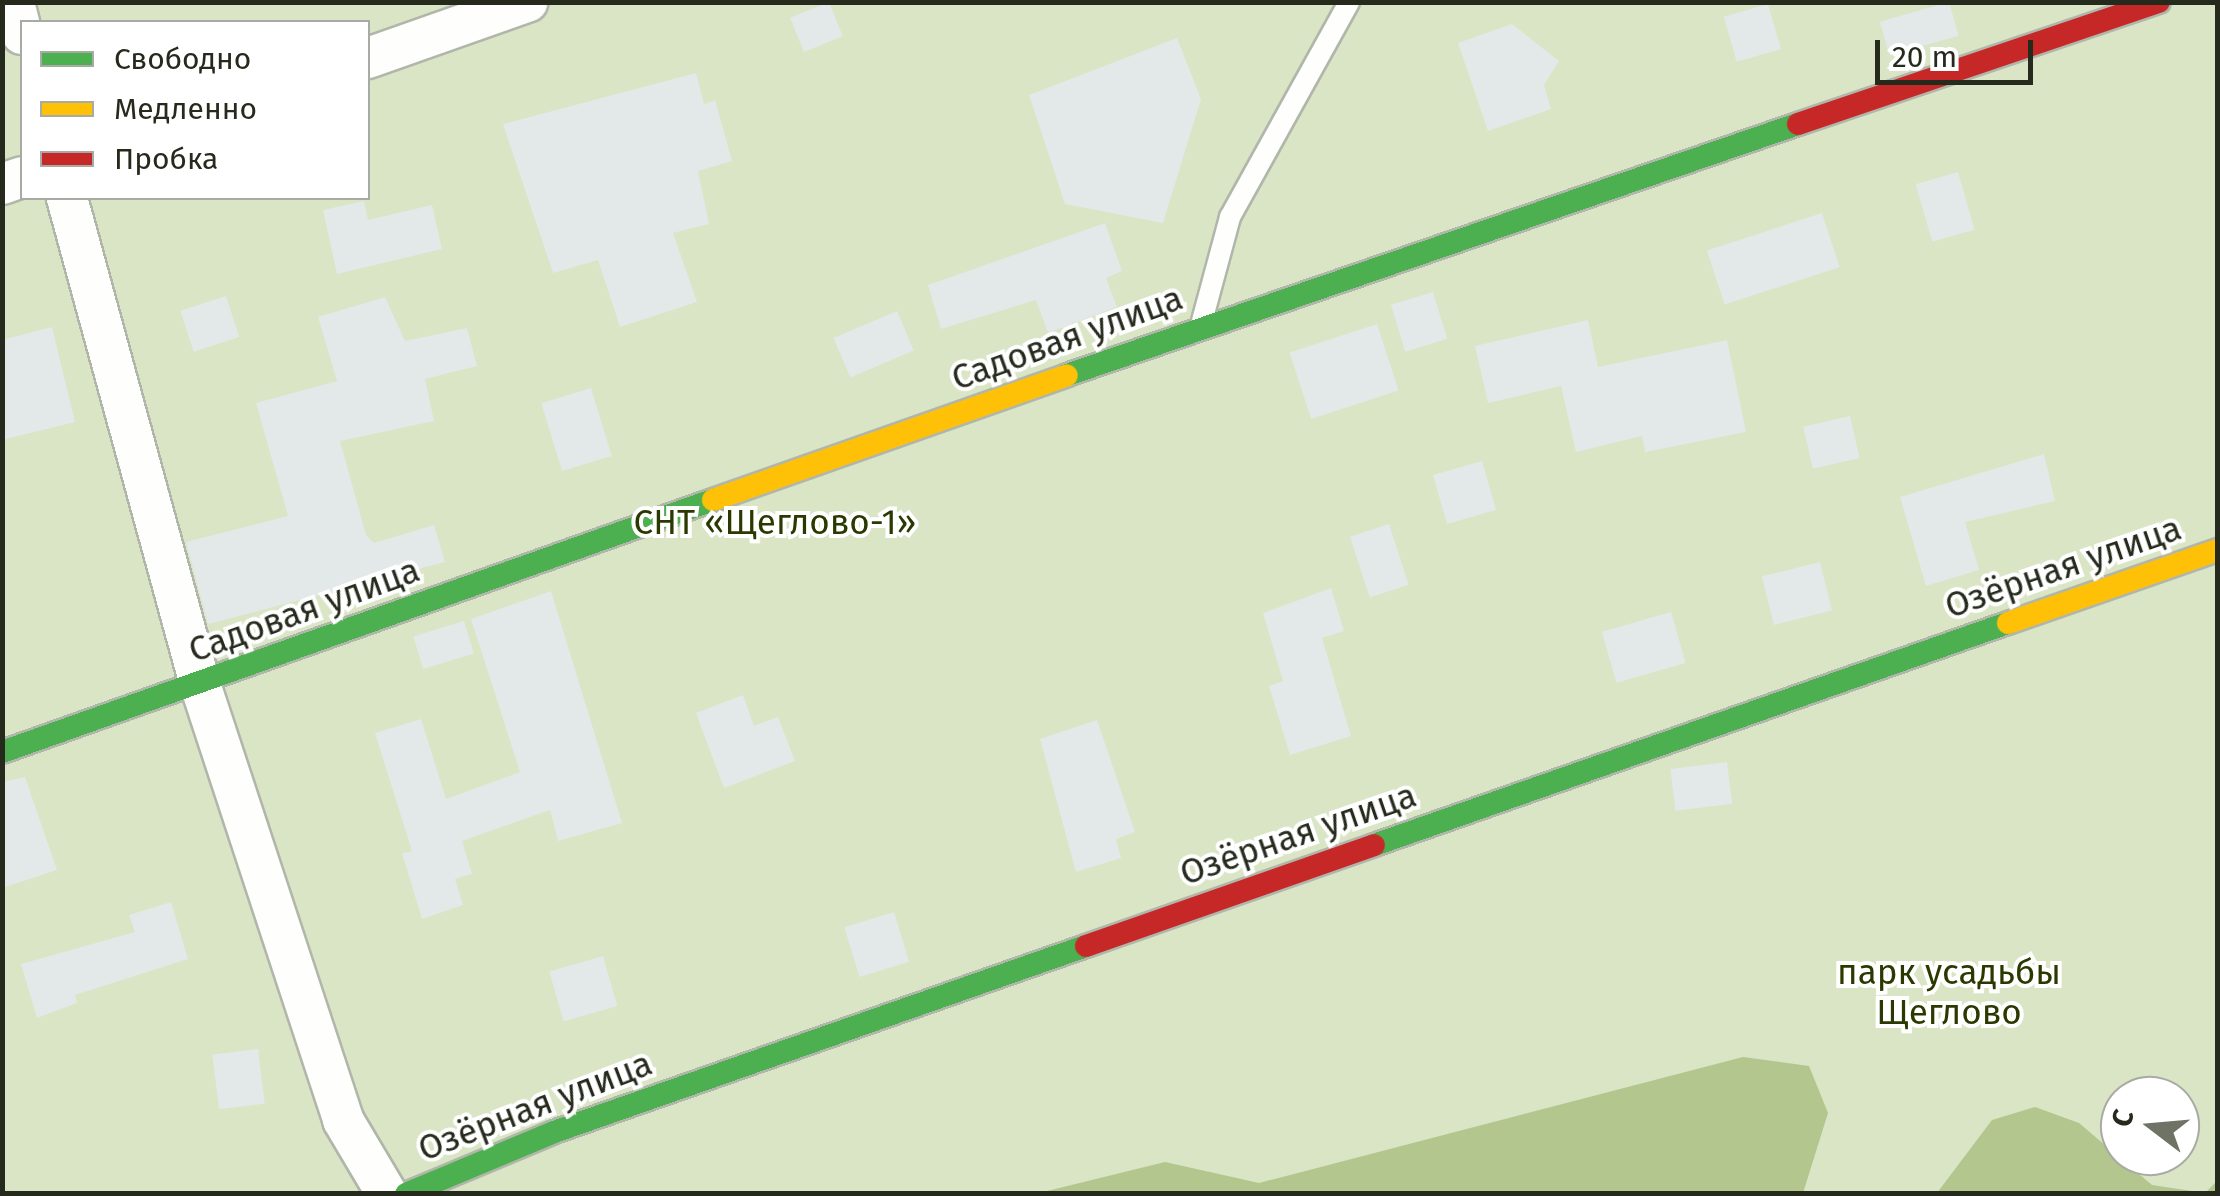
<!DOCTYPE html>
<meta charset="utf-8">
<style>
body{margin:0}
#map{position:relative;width:2220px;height:1196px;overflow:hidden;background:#f5faee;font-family:"Fira Sans",sans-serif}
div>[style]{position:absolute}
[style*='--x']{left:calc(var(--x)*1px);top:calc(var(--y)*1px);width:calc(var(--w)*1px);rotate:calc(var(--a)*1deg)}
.green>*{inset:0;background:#d9e5c5}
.water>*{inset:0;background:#b2c68d}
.building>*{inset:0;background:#e3e8e8;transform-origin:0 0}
.roads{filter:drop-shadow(2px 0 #b1b6aa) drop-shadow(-2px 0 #b1b6aa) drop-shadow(0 2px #b1b6aa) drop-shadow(0 -2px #b1b6aa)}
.lane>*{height:20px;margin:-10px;padding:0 10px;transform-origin:10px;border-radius:10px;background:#fefefc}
.street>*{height:40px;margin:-20px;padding:0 20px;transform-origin:20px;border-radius:20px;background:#fefefc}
.fast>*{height:22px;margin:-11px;padding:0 11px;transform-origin:11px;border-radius:11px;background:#4caf50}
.slow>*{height:22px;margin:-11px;padding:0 11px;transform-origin:11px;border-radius:11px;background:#ffc107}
.jam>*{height:22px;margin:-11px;padding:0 11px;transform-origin:11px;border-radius:11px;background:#c62828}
span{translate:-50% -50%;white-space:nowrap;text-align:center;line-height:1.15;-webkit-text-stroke:8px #fff;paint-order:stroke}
.street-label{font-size:35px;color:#252a1c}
.park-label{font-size:35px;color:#2a3900}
.frame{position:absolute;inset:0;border:5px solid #252a1c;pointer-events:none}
.legend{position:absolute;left:20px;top:20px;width:350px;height:180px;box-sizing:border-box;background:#fff;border:2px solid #a8aaa4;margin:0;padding:12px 18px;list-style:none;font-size:30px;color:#252a1c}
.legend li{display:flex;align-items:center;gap:20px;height:50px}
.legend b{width:50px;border:2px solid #a8aaa4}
.north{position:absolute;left:2100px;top:1076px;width:100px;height:100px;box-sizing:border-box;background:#fff;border:2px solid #a8aaa4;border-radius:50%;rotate:286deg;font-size:28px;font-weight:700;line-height:40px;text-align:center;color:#252a1c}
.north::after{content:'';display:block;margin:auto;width:35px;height:45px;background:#6e7366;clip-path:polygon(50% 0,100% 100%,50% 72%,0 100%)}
.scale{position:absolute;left:1875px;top:40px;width:158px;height:45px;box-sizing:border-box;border:5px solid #252a1c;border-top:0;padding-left:12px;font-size:30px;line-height:35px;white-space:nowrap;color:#252a1c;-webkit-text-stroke:8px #fff;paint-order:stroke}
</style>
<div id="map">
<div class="green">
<i style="clip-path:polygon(evenodd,2px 3px,2217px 3px,2217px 1193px,3px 1193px,2px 3px,22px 22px,368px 22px,368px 198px,22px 198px,22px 22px,2px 3px,2120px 1096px,2180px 1096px,2180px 1156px,2120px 1156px,2120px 1096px)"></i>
</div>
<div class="water">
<i style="clip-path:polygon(1743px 1057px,1809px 1066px,1828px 1113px,1803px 1193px,1039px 1193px,1165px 1162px,1259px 1183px)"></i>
<i style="clip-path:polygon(2035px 1107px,2079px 1123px,2152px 1185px,2205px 1193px,2217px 1181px,2217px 1193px,1937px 1193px,1992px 1120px)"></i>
</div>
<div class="building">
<i style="left:829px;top:2px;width:37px;height:42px;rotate:68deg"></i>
<i style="left:1949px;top:2px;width:35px;height:72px;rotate:74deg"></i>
<i style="left:1768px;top:4px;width:47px;height:46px;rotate:74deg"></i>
<i style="clip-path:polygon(1512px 24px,1559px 61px,1544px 85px,1551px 109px,1488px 131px,1458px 43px)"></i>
<i style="clip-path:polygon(1177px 38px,1201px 99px,1163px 223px,1065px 204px,1029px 95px)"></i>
<i style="clip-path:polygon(696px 73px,704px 104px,715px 100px,732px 161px,698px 171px,709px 224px,673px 233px,697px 302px,620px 327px,598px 260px,553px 273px,503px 124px)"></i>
<i style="left:1958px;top:172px;width:60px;height:44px;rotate:74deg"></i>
<i style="clip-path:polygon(364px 201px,368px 220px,432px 205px,442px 249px,337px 274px,323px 210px)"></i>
<i style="left:1822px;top:213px;width:57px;height:121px;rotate:72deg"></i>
<i style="clip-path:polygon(1105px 223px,1122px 271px,1106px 278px,1117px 307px,1048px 333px,1036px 300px,941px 329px,928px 285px)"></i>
<i style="left:1433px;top:292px;width:49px;height:44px;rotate:73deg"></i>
<i style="left:226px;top:296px;width:43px;height:48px;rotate:72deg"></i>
<i style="clip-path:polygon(385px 297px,405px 341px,467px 328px,477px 366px,425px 379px,434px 421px,340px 441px,366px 535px,374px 543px,434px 525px,445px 562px,208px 624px,186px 542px,288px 516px,256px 403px,337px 381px,318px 317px)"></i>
<i style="left:897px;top:311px;width:43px;height:69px;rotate:67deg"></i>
<i style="clip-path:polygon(1588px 320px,1598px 367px,1727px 340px,1746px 432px,1645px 452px,1642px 436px,1576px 452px,1561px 386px,1488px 403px,1475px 346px)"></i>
<i style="left:1377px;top:324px;width:70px;height:92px;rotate:72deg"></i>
<i style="clip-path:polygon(52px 327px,75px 422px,2px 440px,2px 340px)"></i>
<i style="left:591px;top:388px;width:71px;height:52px;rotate:73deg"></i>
<i style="left:1850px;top:416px;width:43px;height:48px;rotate:77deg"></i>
<i style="clip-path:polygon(2044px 454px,2055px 501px,1965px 522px,1979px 570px,1926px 586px,1900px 497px)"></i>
<i style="left:1482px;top:461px;width:51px;height:51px;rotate:74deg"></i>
<i style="left:1389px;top:524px;width:64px;height:41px;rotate:72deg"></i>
<i style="left:1820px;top:562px;width:50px;height:60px;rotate:76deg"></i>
<i style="clip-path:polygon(1331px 588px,1344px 631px,1322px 638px,1351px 736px,1290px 755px,1269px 686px,1283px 681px,1263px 613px)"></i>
<i style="clip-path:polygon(551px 591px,622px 823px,558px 841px,550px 810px,462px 841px,472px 874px,455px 879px,463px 905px,422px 919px,402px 853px,412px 851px,375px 733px,421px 719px,446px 799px,520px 772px,471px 619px)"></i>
<i style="left:1671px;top:612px;width:53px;height:72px;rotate:74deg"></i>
<i style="left:464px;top:621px;width:34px;height:53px;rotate:73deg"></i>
<i style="clip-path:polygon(743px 695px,754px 726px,778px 717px,795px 761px,724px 788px,696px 713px)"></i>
<i style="clip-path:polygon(1097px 720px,1135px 832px,1116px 839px,1121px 858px,1076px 872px,1040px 739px)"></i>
<i style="left:1727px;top:762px;width:42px;height:57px;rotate:83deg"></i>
<i style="clip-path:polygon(25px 777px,57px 870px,2px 888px,2px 782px)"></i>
<i style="clip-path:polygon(171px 902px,188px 959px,75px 995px,77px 1003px,37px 1018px,21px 964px,135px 932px,129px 915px)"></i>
<i style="left:894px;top:912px;width:52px;height:52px;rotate:73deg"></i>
<i style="left:603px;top:956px;width:52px;height:56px;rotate:74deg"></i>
<i style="left:258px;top:1049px;width:55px;height:46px;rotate:83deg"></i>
</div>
<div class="roads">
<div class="lane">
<i style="--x:1202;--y:321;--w:108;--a:-74.9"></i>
<i style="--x:1230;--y:217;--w:246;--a:-61"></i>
</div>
<div class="street">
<i style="--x:14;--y:2;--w:33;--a:76"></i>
<i style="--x:368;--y:58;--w:169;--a:-19.4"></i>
<i style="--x:2;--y:184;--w:21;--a:-19"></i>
<i style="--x:67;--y:198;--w:504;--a:74.7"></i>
<i style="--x:200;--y:684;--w:459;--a:71.8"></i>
<i style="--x:343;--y:1120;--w:86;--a:59.3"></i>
</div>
<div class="fast">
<i style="--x:1067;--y:375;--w:773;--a:-18.95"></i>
<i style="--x:2;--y:752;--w:754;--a:-19.52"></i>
<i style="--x:1374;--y:845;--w:672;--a:-19.3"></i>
<i style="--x:406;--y:1194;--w:160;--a:-22.7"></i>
<i style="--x:554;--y:1132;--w:564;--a:-19.27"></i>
</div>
<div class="slow">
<i style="--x:713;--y:500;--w:375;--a:-19.4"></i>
<i style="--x:2008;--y:623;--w:222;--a:-19.2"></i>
</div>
<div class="jam">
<i style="--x:1798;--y:124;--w:381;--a:-18.7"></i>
<i style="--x:1086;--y:946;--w:305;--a:-19.3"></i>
</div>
</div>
<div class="street-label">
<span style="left:1067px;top:338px;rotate:-20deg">Садовая улица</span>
<span style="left:2063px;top:567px;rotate:-19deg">Озёрная улица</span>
<span style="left:304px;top:610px;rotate:-20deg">Садовая улица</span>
<span style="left:1298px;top:834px;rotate:-19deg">Озёрная улица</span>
<span style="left:535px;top:1106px;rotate:-21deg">Озёрная улица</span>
</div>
<div class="park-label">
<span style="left:775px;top:522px">СНТ «Щеглово-1»</span>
<span style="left:1949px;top:992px">парк усадьбы<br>Щеглово</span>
</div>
<div class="frame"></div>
<ul class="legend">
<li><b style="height:12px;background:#4caf50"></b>Свободно</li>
<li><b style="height:12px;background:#ffc107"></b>Медленно</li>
<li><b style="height:12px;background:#c62828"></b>Пробка</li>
</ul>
<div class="north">С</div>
<div class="scale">20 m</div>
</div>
